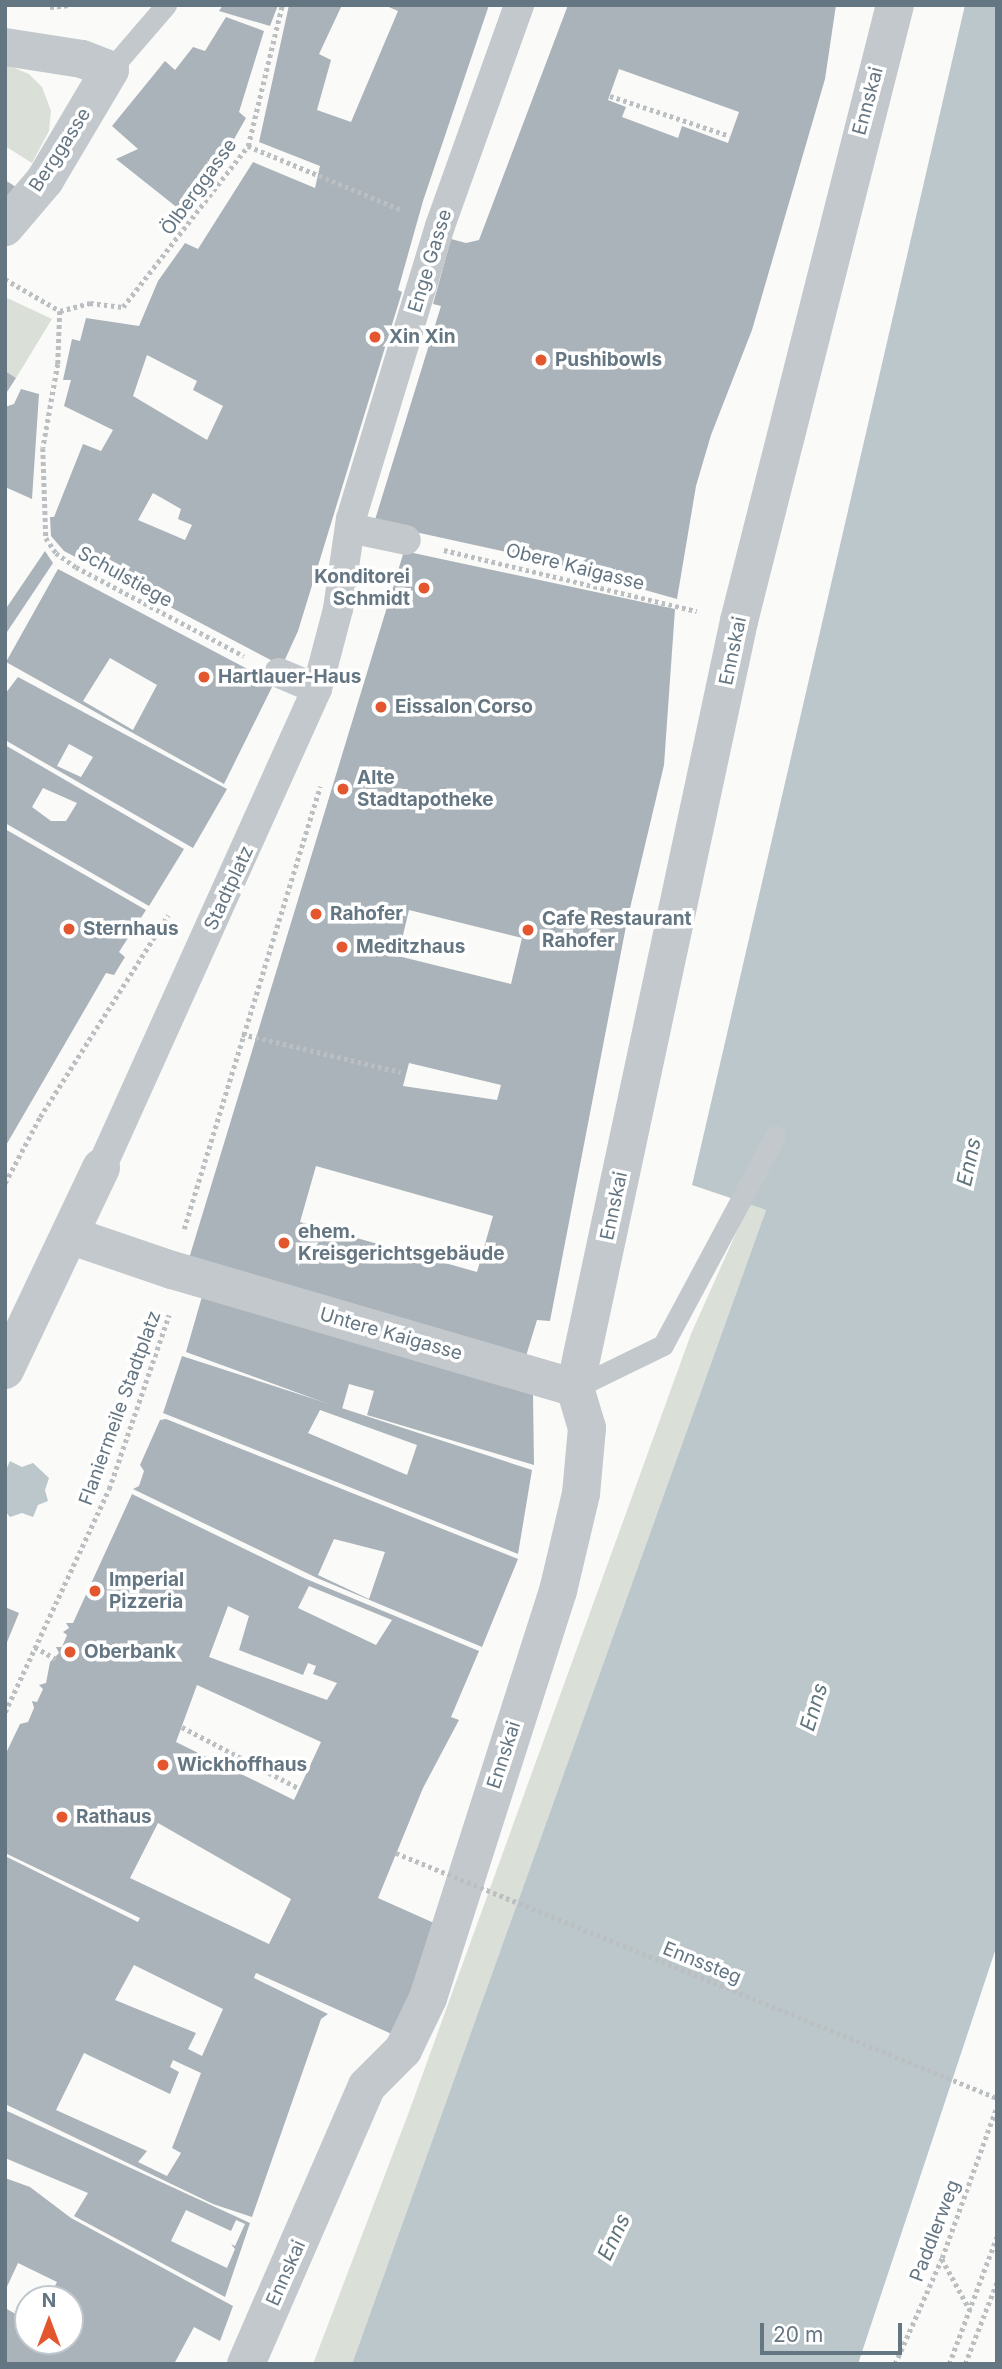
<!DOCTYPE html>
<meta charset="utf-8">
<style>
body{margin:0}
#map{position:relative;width:1002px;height:2369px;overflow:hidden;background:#fafaf8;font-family:Inter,sans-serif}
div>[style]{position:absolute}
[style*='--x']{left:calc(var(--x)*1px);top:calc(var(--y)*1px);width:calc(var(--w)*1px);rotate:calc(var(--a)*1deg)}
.green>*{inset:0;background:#dadfd7}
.water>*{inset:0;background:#bbc7cb}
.building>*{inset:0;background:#aab3b9}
.path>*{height:4.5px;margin-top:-2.25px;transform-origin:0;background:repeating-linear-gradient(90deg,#bbbfc2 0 3.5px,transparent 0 7px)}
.service>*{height:21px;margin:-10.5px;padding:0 10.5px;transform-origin:10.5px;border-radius:10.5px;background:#c3c8cc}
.pedestrian>*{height:30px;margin:-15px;padding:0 15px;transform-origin:15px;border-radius:15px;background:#c3c8cc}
.minor>*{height:38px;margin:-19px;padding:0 19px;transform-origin:19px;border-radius:19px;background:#c3c8cc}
.path-bridge>*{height:4.5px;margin-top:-2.25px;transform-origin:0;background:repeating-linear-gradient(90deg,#bbbfc2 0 3.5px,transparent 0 7px)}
.dots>*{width:19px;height:19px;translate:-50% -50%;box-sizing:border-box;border:4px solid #fff;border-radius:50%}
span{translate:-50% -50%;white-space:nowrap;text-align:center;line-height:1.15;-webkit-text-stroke:7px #fff;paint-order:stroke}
.street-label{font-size:19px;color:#657683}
.poi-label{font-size:19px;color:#657683;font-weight:700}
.left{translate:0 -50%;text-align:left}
.right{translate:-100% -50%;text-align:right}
.water-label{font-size:21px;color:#60757c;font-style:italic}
.frame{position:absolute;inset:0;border:7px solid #657683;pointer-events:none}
.north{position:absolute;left:14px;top:2285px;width:70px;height:70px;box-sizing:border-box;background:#fff;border:2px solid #c1c8cd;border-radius:50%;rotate:0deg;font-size:19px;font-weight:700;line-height:28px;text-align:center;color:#657683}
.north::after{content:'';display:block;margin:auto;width:24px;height:32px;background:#e4572e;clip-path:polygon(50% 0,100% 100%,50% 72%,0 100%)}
.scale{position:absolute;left:760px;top:2323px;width:142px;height:32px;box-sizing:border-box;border:4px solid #657683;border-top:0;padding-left:9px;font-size:21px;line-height:24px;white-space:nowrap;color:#657683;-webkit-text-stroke:5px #fff;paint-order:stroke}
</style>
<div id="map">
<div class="green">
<i style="clip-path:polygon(5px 64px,29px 74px,42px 87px,51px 111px,49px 131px,32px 163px,5px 146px)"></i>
<i style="clip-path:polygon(5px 297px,52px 319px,16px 378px,5px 371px)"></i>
<i style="clip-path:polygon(749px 1204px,766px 1210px,352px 2364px,313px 2364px,410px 2109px,691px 1334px)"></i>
</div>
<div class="water">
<i style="clip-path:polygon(965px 5px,997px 5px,997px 1945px,858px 2364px,352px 2364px,766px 1210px,692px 1185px)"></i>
<i style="clip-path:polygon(10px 1461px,22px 1467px,33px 1463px,49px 1478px,45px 1490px,48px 1501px,38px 1505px,33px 1517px,22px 1513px,10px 1517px,6px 1512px,5px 1472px)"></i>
</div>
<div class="building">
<i style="clip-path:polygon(223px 5px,278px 5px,270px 26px,219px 11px)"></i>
<i style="clip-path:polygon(evenodd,289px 5px,342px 5px,319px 54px,331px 60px,317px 110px,351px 122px,398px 11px,384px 5px,489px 5px,423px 201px,398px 290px,402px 292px,298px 631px,282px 666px,64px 551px,51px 536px,50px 517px,54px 517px,83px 444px,101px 451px,113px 430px,64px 406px,71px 380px,63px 380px,72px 339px,80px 341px,86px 318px,139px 326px,158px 281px,185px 243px,198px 249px,253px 162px,315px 188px,320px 166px,259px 142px,289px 5px,147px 355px,197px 381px,193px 390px,223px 406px,207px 440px,133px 396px,147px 355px,289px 5px,153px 493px,181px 509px,178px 519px,192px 525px,185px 540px,138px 520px,153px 493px)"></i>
<i style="clip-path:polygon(evenodd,568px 5px,836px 5px,825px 79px,752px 330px,711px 435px,696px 486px,677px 599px,520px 555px,374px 523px,441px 306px,433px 304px,451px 239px,466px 243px,479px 240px,568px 5px,619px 69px,739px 112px,728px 143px,682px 126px,678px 138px,622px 117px,626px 107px,608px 100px,619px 69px)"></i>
<i style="clip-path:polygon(226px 17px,264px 31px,239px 112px,246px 118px,212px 178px,184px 213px,116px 159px,138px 149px,112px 126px,165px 61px,175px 70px,193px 47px,205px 51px)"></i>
<i style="clip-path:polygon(5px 180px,19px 189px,5px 205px)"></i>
<i style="clip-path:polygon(5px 371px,16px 378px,5px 395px)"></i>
<i style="clip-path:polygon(21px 389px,39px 394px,32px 499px,5px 487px,5px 407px,14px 404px)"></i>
<i style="clip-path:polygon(45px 551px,53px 563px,5px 635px,5px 610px)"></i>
<i style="clip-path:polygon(evenodd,404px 551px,675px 609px,664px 765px,627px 921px,550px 1321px,537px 1320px,526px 1356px,187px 1265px,404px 551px,409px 910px,522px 938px,511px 984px,398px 956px,409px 910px,404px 551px,409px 1063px,501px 1085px,497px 1100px,403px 1086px,409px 1063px,404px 551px,316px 1166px,493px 1216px,477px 1272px,300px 1222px,316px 1166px)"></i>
<i style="clip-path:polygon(evenodd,58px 569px,274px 683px,224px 784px,6px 662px,58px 569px,110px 658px,157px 685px,133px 730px,83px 701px,110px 658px)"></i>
<i style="clip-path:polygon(evenodd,18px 677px,227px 789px,193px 848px,5px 740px,5px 694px,18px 677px,69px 744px,93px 757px,81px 777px,57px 766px,69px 744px)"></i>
<i style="clip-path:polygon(evenodd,5px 745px,184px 849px,149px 906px,5px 823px,5px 745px,43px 788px,77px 803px,66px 821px,51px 821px,32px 807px,43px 788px)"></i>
<i style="clip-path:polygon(5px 829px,146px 910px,119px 952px,125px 957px,114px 975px,106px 973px,5px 1147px)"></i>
<i style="clip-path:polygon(203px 1293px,533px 1394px,534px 1465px,367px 1415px,374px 1391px,349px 1384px,342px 1409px,186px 1352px)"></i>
<i style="clip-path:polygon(evenodd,182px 1356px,532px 1470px,518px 1554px,163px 1413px,182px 1356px,320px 1410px,417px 1445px,407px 1475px,308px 1433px,320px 1410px)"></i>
<i style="clip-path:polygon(evenodd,166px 1419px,518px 1559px,482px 1647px,317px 1578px,133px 1489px,139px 1486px,144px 1471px,140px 1465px,160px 1420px,166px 1419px,334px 1539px,385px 1552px,369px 1599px,318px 1575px,334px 1539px)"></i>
<i style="clip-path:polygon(evenodd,132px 1494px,304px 1578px,479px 1651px,451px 1717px,459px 1720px,423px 1788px,378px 1898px,443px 1927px,394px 2035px,256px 1973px,254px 1978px,328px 2014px,321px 2019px,252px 2217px,213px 2204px,5px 2104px,5px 1856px,138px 1922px,140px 1918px,5px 1853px,7px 1751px,20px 1724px,28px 1722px,34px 1708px,32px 1701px,37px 1702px,43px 1689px,39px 1685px,46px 1683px,50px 1662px,59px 1653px,56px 1647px,62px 1647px,67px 1635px,63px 1632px,69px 1628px,66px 1623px,73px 1623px,132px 1494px,309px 1586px,392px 1620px,376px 1645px,298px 1608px,309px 1586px,132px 1494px,228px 1606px,249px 1616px,239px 1650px,303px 1675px,308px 1663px,316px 1666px,313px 1674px,337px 1683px,327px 1700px,209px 1657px,228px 1606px,132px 1494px,197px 1685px,321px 1742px,294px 1800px,176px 1742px,197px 1685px,132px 1494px,158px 1823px,291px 1899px,269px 1944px,130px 1878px,158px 1823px,132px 1494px,134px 1965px,223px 2009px,202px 2056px,188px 2049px,196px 2033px,115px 2000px,134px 1965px,132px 1494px,84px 2053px,170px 2094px,179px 2072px,170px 2067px,173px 2060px,201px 2073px,172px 2148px,181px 2153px,167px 2176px,138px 2162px,147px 2151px,56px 2110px,84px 2053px)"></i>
<i style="clip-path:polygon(5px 1607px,19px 1613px,5px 1647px)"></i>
<i style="clip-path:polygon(evenodd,5px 2110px,250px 2223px,225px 2297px,74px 2216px,88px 2193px,5px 2158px,5px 2110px,186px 2210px,231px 2231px,236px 2220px,245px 2224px,235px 2246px,231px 2244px,235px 2249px,227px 2268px,171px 2241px,186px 2210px)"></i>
<i style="clip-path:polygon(5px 2178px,30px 2187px,71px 2218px,233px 2306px,220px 2341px,194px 2327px,174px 2364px,5px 2364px,5px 2308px,28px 2321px,28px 2341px,70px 2341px,70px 2299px,48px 2299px,57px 2282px,18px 2263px,5px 2291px)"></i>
</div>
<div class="path">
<i style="--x:50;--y:7;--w:20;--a:-6"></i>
<i style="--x:610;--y:96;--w:126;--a:18.4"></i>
<i style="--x:248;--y:146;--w:167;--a:22.6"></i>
<i style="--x:5;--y:279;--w:64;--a:30.2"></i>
<i style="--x:60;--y:311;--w:53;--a:92.2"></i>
<i style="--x:58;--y:364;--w:85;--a:100.1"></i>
<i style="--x:43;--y:448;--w:90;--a:88.1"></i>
<i style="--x:46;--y:538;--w:18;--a:56"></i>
<i style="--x:56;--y:553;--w:24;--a:35"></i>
<i style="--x:76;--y:567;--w:190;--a:27.9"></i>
<i style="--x:60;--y:311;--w:31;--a:-15"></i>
<i style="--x:90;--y:303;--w:33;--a:7"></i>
<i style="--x:123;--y:307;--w:204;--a:-52.2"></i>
<i style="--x:248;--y:146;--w:145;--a:-76.4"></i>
<i style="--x:444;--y:550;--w:260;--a:13.6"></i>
<i style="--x:242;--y:1034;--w:163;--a:13.5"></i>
<i style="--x:5;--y:1183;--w:75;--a:-62.1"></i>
<i style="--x:40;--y:1117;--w:239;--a:-57.6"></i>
<i style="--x:184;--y:1229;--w:463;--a:-72.9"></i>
<i style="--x:35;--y:1647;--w:24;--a:30"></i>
<i style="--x:5;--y:1712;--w:246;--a:-65"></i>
<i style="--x:109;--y:1489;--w:184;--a:-71"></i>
<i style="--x:182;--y:1727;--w:133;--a:27.7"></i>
<i style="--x:942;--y:2259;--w:58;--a:61.2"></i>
<i style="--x:895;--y:2364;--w:116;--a:-66.1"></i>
<i style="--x:942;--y:2258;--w:162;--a:-70.1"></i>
<i style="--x:949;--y:2364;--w:137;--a:-69.4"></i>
<i style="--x:965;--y:2364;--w:88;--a:-68.7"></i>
</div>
<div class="service">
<i style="--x:110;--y:70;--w:86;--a:-49.3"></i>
<i style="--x:575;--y:1388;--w:98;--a:-26"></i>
<i style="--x:663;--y:1345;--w:237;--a:-61.8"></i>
</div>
<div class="pedestrian">
<i style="--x:350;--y:528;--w:57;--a:12.1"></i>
<i style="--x:279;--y:673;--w:41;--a:22.8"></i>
<i style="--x:101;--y:1168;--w:525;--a:-65.73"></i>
<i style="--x:317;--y:689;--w:83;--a:-75.3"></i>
<i style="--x:338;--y:609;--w:91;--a:-81.8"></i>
<i style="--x:351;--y:519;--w:306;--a:-73.1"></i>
<i style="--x:440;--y:226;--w:235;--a:-70.3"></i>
</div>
<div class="minor">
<i style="--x:5;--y:47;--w:78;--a:8.9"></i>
<i style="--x:82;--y:59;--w:30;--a:21"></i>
<i style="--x:110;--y:70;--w:128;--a:120.6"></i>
<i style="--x:45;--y:180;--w:62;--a:130.4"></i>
<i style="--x:72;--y:1236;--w:106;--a:18.8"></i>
<i style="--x:172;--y:1270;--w:420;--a:16.3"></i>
<i style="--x:5;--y:1370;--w:224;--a:-64.6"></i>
<i style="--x:246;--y:2364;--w:303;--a:-66.5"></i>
<i style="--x:367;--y:2086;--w:51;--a:-45"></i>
<i style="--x:403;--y:2050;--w:58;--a:-64.3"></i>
<i style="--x:428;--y:1998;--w:427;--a:-72.3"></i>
<i style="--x:558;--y:1591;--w:100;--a:-76.7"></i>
<i style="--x:581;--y:1494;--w:66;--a:-84.8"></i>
<i style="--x:587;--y:1428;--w:42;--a:-106.7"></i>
<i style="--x:575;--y:1388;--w:784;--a:-77.93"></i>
<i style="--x:739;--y:621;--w:635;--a:-75.79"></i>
</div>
<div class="path-bridge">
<i style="--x:396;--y:1853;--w:649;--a:22.18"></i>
</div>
<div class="dots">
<i style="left:375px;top:337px;background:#e4572e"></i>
<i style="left:541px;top:360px;background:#e4572e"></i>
<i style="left:424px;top:588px;background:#e4572e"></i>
<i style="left:204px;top:677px;background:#e4572e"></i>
<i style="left:381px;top:707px;background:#e4572e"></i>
<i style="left:343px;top:789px;background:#e4572e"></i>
<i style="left:316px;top:914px;background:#e4572e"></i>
<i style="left:69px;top:929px;background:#e4572e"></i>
<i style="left:528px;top:930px;background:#e4572e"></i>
<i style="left:342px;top:947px;background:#e4572e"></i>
<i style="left:284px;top:1243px;background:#e4572e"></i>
<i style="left:95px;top:1591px;background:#e4572e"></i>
<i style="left:70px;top:1652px;background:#e4572e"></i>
<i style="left:163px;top:1765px;background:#e4572e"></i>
<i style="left:62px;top:1817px;background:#e4572e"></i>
</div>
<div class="street-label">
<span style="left:868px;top:101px;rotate:-75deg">Ennskai</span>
<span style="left:60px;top:150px;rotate:-57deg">Berggasse</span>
<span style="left:199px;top:187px;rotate:-54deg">Ölberggasse</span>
<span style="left:430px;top:261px;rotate:-73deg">Enge Gasse</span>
<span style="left:575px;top:567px;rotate:14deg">Obere Kaigasse</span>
<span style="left:125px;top:577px;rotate:29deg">Schulstiege</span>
<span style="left:733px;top:651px;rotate:-78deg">Ennskai</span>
<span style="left:229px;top:888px;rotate:-65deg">Stadtplatz</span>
<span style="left:614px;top:1206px;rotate:-78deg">Ennskai</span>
<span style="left:391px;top:1334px;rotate:16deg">Untere Kaigasse</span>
<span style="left:120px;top:1408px;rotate:-70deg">Flaniermeile Stadtplatz</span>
<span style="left:504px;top:1755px;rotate:-72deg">Ennskai</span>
<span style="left:702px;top:1963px;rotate:22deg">Ennssteg</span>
<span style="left:935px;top:2231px;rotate:-69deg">Paddlerweg</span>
<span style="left:286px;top:2273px;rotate:-66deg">Ennskai</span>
</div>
<div class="poi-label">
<span class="left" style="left:389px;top:337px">Xin Xin</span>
<span class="left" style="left:555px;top:360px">Pushibowls</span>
<span class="right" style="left:410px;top:588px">Konditorei<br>Schmidt</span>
<span class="left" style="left:218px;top:677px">Hartlauer-Haus</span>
<span class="left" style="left:395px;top:707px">Eissalon Corso</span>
<span class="left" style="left:357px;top:789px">Alte<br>Stadtapotheke</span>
<span class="left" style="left:330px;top:914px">Rahofer</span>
<span class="left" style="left:542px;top:930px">Cafe Restaurant<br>Rahofer</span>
<span class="left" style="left:83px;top:929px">Sternhaus</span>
<span class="left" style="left:356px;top:947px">Meditzhaus</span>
<span class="left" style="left:298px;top:1243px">ehem.<br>Kreisgerichtsgebäude</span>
<span class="left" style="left:109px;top:1591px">Imperial<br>Pizzeria</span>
<span class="left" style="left:84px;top:1652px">Oberbank</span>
<span class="left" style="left:177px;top:1765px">Wickhoffhaus</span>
<span class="left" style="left:76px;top:1817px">Rathaus</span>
</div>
<div class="water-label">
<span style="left:969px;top:1162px;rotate:-78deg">Enns</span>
<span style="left:814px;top:1707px;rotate:-73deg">Enns</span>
<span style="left:614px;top:2237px;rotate:-65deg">Enns</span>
</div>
<div class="frame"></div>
<div class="north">N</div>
<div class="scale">20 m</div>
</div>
